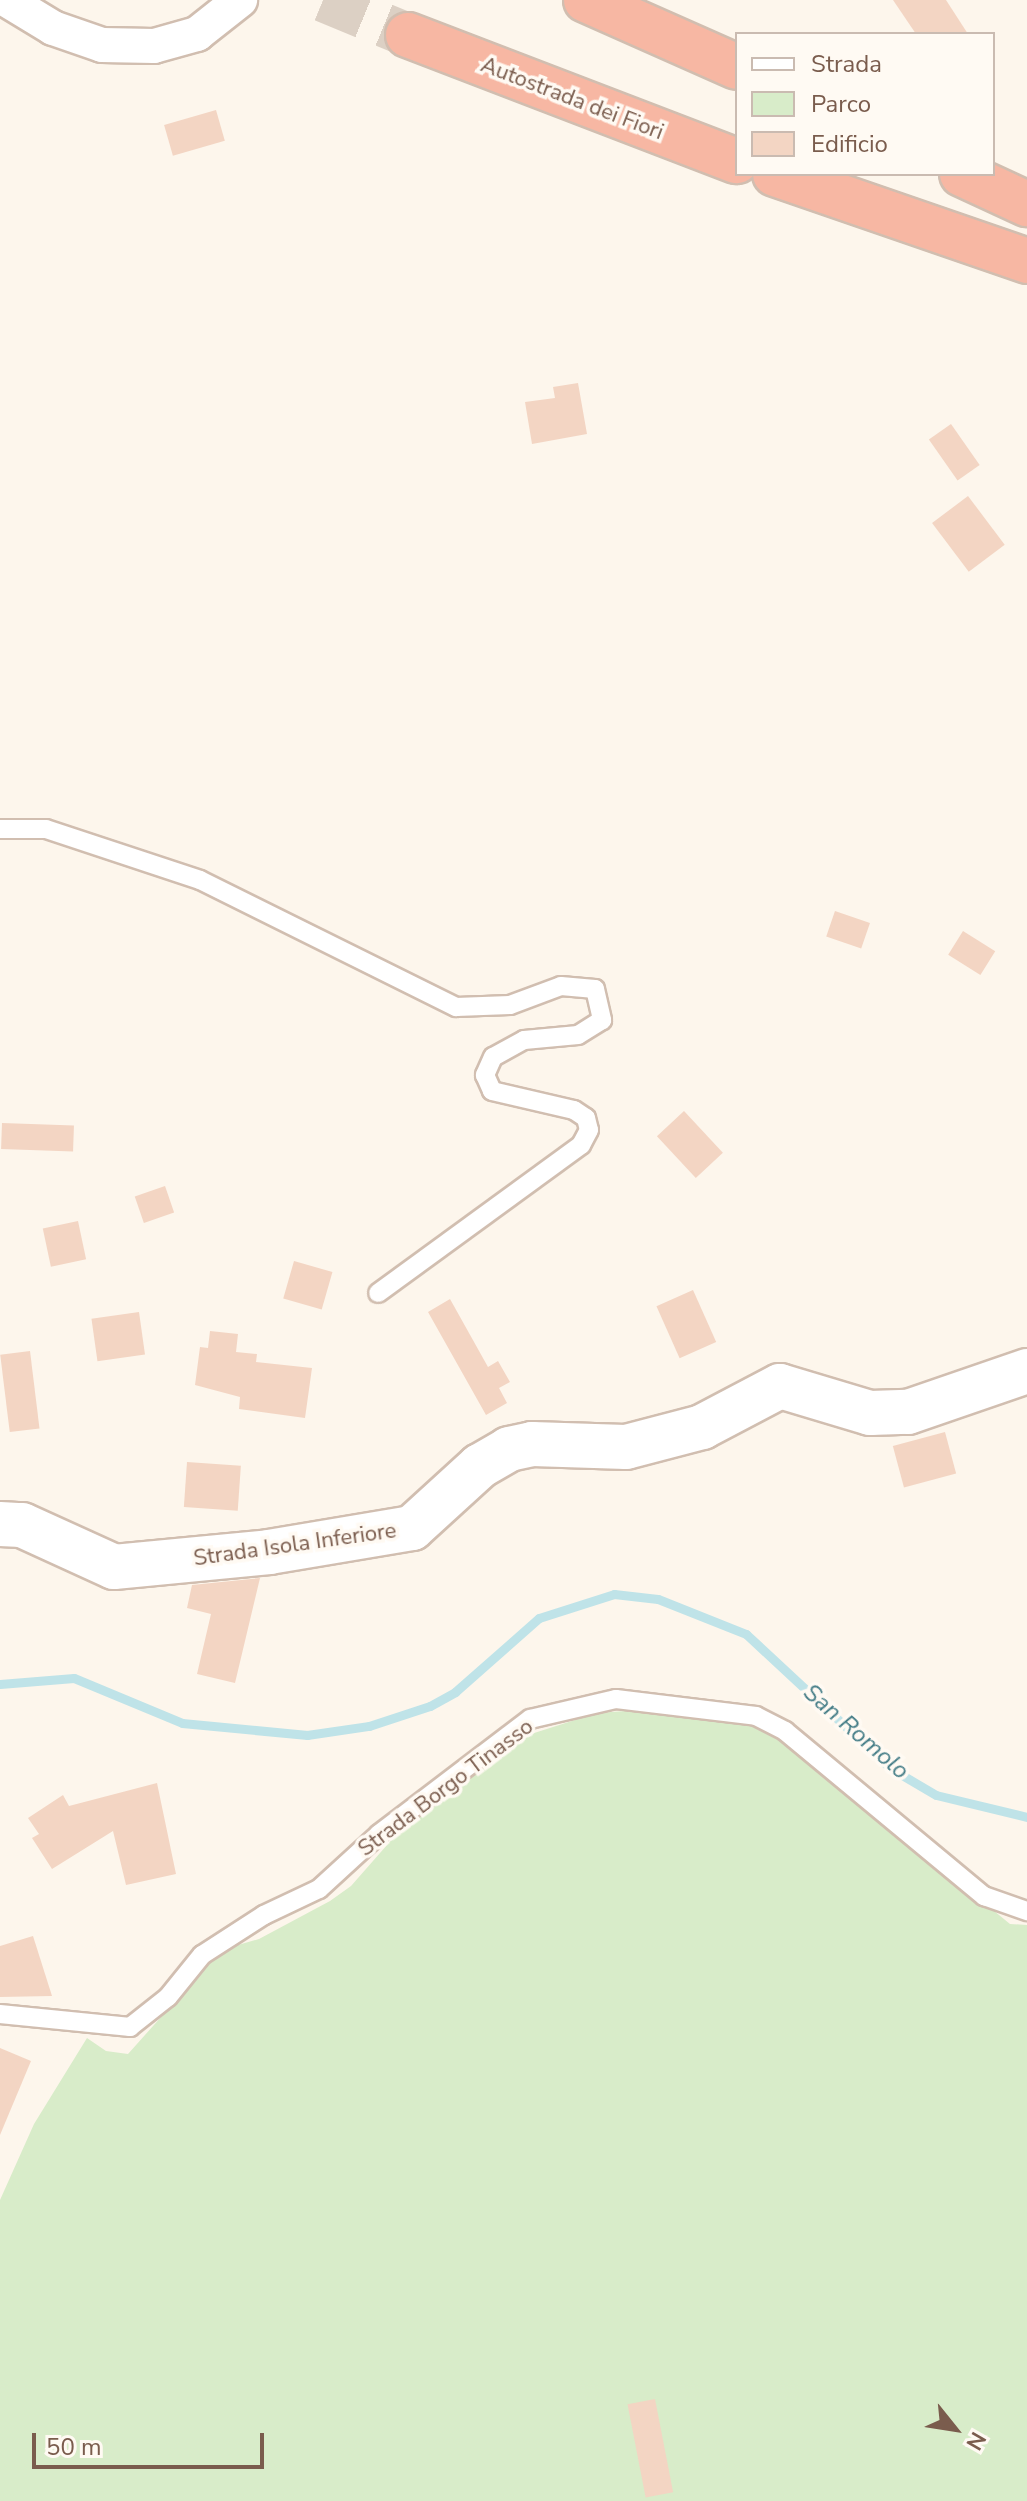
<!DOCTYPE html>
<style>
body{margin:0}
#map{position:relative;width:1027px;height:2501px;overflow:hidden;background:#fdf6ec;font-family:"Nunito Sans",sans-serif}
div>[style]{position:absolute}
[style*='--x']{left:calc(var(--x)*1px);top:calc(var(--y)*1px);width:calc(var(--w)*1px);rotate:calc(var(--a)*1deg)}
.green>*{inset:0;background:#d8ecc9}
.stream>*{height:9px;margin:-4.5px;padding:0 4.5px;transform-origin:4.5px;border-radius:4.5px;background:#bfe3e8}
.building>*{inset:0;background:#f3d5c3;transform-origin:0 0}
.highway-tunnel>*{height:44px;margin-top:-22px;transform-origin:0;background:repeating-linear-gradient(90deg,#dcd0c4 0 44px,transparent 0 66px)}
.roads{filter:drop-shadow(2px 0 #d1beb0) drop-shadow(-2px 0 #d1beb0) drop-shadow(0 2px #d1beb0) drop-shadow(0 -2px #d1beb0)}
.lane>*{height:18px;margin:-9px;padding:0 9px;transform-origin:9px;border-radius:9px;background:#fff}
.street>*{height:34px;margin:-17px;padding:0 17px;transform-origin:17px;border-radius:17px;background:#fff}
.secondary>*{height:44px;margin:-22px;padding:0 22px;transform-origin:22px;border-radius:22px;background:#fff}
.highway>*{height:44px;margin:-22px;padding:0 22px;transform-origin:22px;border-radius:22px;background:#f7b7a3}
span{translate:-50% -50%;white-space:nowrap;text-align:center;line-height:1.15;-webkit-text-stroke:7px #fffaf3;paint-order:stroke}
.street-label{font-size:22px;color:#7a5c4d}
.water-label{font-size:24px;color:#437c86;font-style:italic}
.legend{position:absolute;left:735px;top:32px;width:260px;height:144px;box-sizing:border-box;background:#fffaf3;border:2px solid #cabbb1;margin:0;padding:10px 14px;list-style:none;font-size:24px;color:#7a5c4d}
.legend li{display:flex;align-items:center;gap:16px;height:40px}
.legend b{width:40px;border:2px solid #cabbb1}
.north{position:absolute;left:915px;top:2389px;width:80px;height:80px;-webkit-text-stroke:6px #fffaf3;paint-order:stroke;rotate:120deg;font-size:22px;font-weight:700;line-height:32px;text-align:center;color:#7a5c4d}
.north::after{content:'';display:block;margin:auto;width:28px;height:36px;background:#7a5c4d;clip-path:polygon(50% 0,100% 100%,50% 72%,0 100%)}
.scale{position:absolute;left:32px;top:2433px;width:232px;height:36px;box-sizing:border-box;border:4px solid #7a5c4d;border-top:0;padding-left:10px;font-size:24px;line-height:28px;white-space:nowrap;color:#7a5c4d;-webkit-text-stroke:6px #fffaf3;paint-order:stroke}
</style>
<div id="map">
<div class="green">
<i style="clip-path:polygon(682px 1707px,705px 1708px,783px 1738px,1010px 1924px,1027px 1925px,1027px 2501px,0 2501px,0 2200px,34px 2124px,87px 2038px,106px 2051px,128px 2054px,221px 1950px,259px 1939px,330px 1901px,351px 1886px,409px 1820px,531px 1734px,597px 1713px)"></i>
</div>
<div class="stream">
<i style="--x:0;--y:1684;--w:74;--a:-4.6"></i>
<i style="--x:74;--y:1678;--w:117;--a:22.6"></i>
<i style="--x:182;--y:1723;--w:126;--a:5.5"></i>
<i style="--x:307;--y:1735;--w:63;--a:-8.3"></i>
<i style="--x:369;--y:1726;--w:64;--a:-18.2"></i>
<i style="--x:430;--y:1706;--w:29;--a:-29"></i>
<i style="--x:455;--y:1692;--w:112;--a:-41.4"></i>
<i style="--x:539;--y:1618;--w:79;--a:-17.7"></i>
<i style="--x:614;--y:1594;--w:44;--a:6.5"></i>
<i style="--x:658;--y:1599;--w:95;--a:21.7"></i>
<i style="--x:746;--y:1634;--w:197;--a:42.9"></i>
<i style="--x:890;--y:1768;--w:53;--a:30.4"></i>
<i style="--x:936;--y:1795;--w:94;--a:13.6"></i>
</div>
<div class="building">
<i style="clip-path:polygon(893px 0,946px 0,968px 34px,916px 34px)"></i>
<i style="left:216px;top:110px;width:32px;height:54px;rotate:74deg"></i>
<i style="clip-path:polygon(578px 383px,587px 434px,532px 444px,525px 402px,555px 398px,553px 387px)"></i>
<i style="left:951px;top:424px;width:50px;height:27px;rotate:55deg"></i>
<i style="left:968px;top:496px;width:61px;height:45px;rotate:53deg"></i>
<i style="left:835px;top:911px;width:37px;height:27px;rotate:19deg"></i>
<i style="left:963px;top:931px;width:38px;height:28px;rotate:32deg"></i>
<i style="left:684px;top:1111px;width:57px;height:37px;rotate:47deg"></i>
<i style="left:2px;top:1123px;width:72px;height:26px;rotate:2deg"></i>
<i style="left:165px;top:1186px;width:28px;height:32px;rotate:71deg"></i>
<i style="left:78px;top:1221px;width:39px;height:36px;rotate:78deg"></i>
<i style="left:294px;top:1261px;width:40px;height:39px;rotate:16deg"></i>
<i style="left:693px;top:1290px;width:57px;height:40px;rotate:66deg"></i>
<i style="clip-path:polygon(450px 1299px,488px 1367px,498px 1361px,510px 1382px,499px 1388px,507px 1403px,486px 1415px,428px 1312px)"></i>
<i style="left:139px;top:1312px;width:43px;height:48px;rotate:82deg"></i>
<i style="clip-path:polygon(210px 1331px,238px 1334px,236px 1352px,257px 1354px,256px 1362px,312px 1368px,305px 1418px,239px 1409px,240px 1397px,195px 1385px,200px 1347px,208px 1348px)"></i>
<i style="left:30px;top:1351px;width:78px;height:30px;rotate:83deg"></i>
<i style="left:945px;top:1432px;width:43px;height:54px;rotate:75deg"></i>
<i style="left:187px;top:1462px;width:54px;height:45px;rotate:4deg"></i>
<i style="clip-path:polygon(260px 1578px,235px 1683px,197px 1674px,211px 1614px,187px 1608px,192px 1585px)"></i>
<i style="clip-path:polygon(157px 1783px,176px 1874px,126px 1885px,113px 1831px,52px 1869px,32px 1838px,39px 1834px,28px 1818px,63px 1795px,69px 1806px)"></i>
<i style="clip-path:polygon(33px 1936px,52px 1996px,0 1997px,0 1946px)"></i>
<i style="clip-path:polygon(0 2048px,31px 2061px,0 2135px)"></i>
<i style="left:655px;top:2399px;width:95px;height:28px;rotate:79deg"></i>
</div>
<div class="highway-tunnel">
<i style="--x:323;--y:0;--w:92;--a:22.4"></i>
</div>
<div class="roads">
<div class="lane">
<i style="--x:0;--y:829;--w:46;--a:0"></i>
<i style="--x:46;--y:829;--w:162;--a:18.3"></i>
<i style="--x:200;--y:880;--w:286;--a:26.4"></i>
<i style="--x:456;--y:1007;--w:54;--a:-2.1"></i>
<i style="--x:510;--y:1005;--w:54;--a:-20.4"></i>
<i style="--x:561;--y:986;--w:34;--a:5"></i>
<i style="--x:595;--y:989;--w:32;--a:77"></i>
<i style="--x:602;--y:1020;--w:28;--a:148"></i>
<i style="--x:578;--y:1035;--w:54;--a:174.7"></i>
<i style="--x:524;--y:1040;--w:35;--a:151"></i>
<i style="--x:493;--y:1057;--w:20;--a:114"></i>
<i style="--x:485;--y:1075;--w:17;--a:66"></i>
<i style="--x:492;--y:1091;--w:84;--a:13"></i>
<i style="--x:574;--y:1110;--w:14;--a:34"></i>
<i style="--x:586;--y:1118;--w:12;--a:76"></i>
<i style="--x:589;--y:1130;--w:17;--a:118"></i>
<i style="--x:581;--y:1145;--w:251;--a:143.9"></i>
<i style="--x:0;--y:2014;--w:131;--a:5.7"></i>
<i style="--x:130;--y:2027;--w:48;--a:-38.3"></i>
<i style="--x:168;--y:1997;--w:54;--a:-51"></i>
<i style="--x:202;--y:1955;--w:74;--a:-32.8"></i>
<i style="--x:264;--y:1915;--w:61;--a:-25.3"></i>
<i style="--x:319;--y:1889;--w:81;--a:-42.5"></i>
<i style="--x:379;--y:1834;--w:190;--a:-37.3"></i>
<i style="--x:530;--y:1719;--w:88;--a:-13.1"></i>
<i style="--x:616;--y:1699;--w:141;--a:6.9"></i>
<i style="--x:756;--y:1716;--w:33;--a:27"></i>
<i style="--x:785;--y:1731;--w:259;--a:39.7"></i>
<i style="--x:984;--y:1896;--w:46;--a:19.2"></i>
</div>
<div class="street">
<i style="--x:7;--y:0;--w:54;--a:31.3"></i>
<i style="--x:53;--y:28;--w:52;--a:19.1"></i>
<i style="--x:102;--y:45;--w:52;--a:1.1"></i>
<i style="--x:154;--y:46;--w:45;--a:-15.6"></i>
<i style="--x:197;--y:34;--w:55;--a:-38.3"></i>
</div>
<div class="secondary">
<i style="--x:0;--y:1524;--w:22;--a:3"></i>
<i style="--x:22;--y:1525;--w:101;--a:24.5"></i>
<i style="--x:114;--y:1567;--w:156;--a:-5.5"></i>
<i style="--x:269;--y:1552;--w:145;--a:-9.5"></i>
<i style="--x:412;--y:1528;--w:92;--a:-42.4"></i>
<i style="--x:480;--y:1466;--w:34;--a:-30"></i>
<i style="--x:509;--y:1449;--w:24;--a:-12"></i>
<i style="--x:532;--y:1444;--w:94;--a:1.8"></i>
<i style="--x:626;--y:1447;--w:79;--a:-14.7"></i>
<i style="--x:702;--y:1427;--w:88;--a:-27.7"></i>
<i style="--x:780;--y:1386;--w:94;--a:16.7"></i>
<i style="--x:870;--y:1413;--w:38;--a:-2"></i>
<i style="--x:908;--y:1412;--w:126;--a:-19"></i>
</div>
<div class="highway">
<i style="--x:586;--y:0;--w:165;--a:23.9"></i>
<i style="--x:408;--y:35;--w:352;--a:21"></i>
<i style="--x:775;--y:174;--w:267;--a:19"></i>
<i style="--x:962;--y:174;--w:72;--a:24.8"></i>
</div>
</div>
<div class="street-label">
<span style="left:572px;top:99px;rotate:21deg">Autostrada dei Fiori</span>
<span style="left:295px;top:1545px;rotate:-8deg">Strada Isola Inferiore</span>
<span style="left:446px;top:1788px;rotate:-37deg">Strada Borgo Tinasso</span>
</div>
<div class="water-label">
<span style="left:856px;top:1732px;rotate:41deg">San Romolo</span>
</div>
<ul class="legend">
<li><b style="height:10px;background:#fff"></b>Strada</li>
<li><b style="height:22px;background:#d8ecc9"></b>Parco</li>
<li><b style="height:22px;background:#f3d5c3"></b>Edificio</li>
</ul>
<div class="north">N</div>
<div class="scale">50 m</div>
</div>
